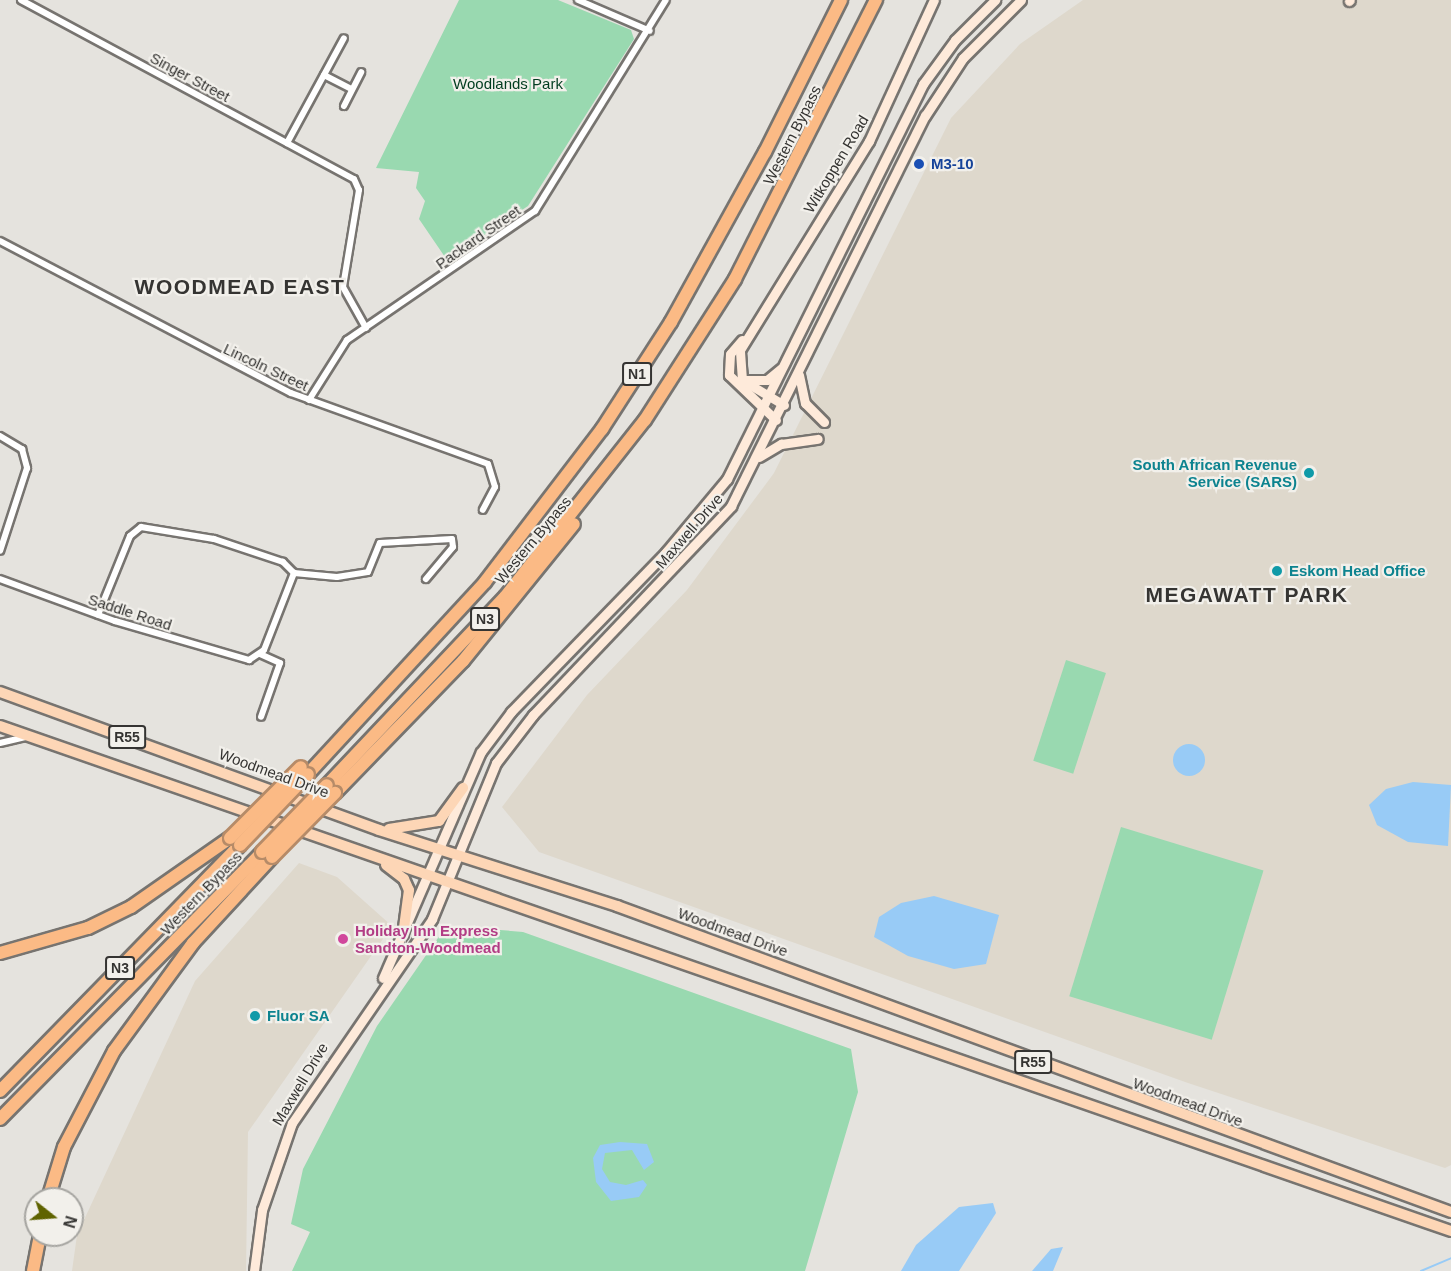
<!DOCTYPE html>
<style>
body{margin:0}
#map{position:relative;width:1451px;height:1271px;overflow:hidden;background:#e5e3de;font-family:Helvetica,sans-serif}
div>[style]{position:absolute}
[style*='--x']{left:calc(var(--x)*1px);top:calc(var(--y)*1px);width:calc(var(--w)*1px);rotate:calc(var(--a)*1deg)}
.built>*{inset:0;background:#ded8cc}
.green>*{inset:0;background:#99d9b0;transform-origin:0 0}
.water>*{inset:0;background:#98cbf6}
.round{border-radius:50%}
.stream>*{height:2px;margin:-1px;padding:0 1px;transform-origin:1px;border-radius:1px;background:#98cbf6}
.roads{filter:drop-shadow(2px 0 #777470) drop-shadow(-2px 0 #777470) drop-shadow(0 2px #777470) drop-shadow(0 -2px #777470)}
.street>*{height:6px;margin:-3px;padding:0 3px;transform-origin:3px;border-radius:3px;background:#fff}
.secondary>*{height:9px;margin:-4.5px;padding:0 4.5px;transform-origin:4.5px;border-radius:4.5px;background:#feeada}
.primary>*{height:10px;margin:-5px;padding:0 5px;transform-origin:5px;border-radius:5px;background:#fdd6b6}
.highway>*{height:12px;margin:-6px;padding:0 6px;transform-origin:6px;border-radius:6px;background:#fbba85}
.bridges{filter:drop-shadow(2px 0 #b68b68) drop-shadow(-2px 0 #b68b68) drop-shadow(0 2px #b68b68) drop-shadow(0 -2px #b68b68)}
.highway-bridge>*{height:12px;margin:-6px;padding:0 6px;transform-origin:6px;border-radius:6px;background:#fbba85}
.dots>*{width:16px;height:16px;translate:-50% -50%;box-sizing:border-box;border:3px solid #f2f0eb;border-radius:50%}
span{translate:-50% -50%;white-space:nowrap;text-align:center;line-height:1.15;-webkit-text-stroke:4.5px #f2f0eb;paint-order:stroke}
.shield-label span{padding:2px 4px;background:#f2f0eb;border:2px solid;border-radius:4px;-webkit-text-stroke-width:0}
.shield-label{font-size:14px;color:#353432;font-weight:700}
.street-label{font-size:15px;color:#353432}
.park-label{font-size:15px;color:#003c1f}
.transit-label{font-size:15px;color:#164399;font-weight:700}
.left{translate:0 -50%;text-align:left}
.culture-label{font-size:15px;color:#0d838f;font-weight:700}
.right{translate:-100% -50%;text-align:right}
.hotel-label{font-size:15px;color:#b23c85;font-weight:700}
.district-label{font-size:21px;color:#353432;font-weight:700;letter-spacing:1.5px}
.north{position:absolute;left:24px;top:1187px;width:60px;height:60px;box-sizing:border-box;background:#f2f0eb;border:2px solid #a6a5a1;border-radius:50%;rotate:107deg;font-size:16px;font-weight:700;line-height:24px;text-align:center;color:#353432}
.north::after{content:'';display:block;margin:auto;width:21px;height:27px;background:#5f6300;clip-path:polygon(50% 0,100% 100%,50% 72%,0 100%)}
</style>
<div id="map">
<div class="built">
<i style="clip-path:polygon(1083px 0,1451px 0,1451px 1165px,1445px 1168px,1188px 1083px,539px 852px,502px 807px,587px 695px,687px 590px,774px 473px,951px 118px,1020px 44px)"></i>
<i style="clip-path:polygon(299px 863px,337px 877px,392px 926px,248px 1132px,246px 1271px,72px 1271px,77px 1235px,195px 981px)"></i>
</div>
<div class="green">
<i style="clip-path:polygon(459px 0,558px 0,631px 30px,634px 39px,528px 206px,447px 260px,419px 219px,425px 201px,416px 188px,419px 172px,376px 168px)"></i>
<i style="left:1066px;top:660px;width:42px;height:106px;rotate:18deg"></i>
<i style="left:1121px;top:827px;width:149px;height:177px;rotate:17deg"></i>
<i style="clip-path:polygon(500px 930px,523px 932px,851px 1049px,858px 1092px,805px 1271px,292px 1271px,310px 1232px,291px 1224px,303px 1169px,377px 1026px,440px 935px)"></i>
</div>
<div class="water">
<i class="round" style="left:1173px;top:744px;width:32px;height:32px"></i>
<i style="clip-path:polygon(1413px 782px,1451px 785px,1448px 846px,1408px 842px,1377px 825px,1369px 805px,1386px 789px)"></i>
<i style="clip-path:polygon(934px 896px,999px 915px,986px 964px,954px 969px,908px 956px,874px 937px,879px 917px,901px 903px)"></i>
<i style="clip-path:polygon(620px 1142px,647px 1144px,654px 1162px,644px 1170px,632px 1150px,605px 1153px,602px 1169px,610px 1182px,626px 1185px,643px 1180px,647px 1185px,639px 1197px,611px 1201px,596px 1182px,593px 1158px,600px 1145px)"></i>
<i style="clip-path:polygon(993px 1203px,996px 1213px,959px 1271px,901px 1271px,916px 1245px,959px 1207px)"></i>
<i style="clip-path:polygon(1063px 1247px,1053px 1271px,1032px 1271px,1051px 1249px)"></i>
</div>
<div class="stream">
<i style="--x:1421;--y:1271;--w:33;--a:-23"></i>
</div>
<div class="roads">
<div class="street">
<i style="--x:21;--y:0;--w:378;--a:28.3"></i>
<i style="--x:354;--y:179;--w:12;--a:66"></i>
<i style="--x:359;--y:190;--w:98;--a:99.4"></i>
<i style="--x:343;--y:287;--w:47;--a:60.7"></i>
<i style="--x:578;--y:0;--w:78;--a:23.3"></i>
<i style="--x:324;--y:75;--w:31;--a:27"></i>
<i style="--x:344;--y:106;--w:38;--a:-63"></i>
<i style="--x:287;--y:143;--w:119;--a:-61.5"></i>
<i style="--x:0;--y:241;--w:328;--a:27.6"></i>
<i style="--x:291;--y:393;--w:209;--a:19.8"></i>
<i style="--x:488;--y:464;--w:24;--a:73"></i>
<i style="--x:495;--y:487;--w:26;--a:118"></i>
<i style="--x:309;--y:400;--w:71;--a:-57.7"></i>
<i style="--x:347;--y:340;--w:228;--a:-34.5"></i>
<i style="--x:535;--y:211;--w:248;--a:-58.2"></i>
<i style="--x:0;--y:436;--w:26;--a:31"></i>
<i style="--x:22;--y:449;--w:20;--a:75"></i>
<i style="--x:27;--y:468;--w:87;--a:108"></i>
<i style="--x:294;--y:573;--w:43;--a:5.3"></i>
<i style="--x:337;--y:577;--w:31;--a:-9"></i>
<i style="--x:368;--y:572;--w:31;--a:-68"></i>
<i style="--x:380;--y:543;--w:72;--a:-3.2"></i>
<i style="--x:452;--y:539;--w:8;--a:83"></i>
<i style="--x:453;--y:547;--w:42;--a:130.2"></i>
<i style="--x:0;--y:579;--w:122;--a:20.1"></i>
<i style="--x:115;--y:621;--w:140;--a:16.2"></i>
<i style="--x:249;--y:660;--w:18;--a:-34"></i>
<i style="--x:264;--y:650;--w:83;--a:-68.7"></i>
<i style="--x:294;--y:573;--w:16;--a:-135"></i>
<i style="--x:283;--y:562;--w:73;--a:-161.6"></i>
<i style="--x:214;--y:539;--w:74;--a:-170.7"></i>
<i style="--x:141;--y:527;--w:14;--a:141"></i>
<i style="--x:130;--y:536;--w:85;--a:112.1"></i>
<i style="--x:260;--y:654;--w:22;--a:24"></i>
<i style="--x:280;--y:663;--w:57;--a:109.4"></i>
<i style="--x:0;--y:743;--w:26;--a:-13"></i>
</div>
<div class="secondary">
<i style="--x:1349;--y:1;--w:1;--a:-45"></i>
<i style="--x:742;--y:340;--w:18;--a:131"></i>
<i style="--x:730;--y:354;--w:21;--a:93"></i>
<i style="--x:729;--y:375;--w:65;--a:43.8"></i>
<i style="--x:799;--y:375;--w:29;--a:78"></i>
<i style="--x:805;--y:403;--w:27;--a:45"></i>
<i style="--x:742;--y:380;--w:25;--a:0"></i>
<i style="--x:767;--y:380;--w:17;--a:-40"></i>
<i style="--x:784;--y:405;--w:49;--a:-149.2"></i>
<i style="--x:742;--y:380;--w:30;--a:-94"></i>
<i style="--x:740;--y:350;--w:246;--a:-58.3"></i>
<i style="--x:869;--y:141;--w:155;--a:-65.3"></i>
<i style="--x:759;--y:457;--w:26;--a:-31"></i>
<i style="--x:781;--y:444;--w:37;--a:-8"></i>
<i style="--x:383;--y:978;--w:246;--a:-66.6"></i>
<i style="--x:481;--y:752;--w:50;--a:-53.1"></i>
<i style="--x:511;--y:712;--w:223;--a:-45.9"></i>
<i style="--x:666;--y:552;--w:95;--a:-50.1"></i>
<i style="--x:727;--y:479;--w:441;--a:-63.6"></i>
<i style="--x:923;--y:84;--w:54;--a:-54"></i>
<i style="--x:955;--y:40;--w:57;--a:-45"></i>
<i style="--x:254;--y:1271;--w:62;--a:-82.5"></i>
<i style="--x:262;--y:1210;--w:92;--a:-71"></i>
<i style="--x:292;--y:1123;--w:247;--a:-55.5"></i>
<i style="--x:432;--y:919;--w:169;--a:-67.7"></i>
<i style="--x:496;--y:763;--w:61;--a:-52.4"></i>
<i style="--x:533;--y:715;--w:288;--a:-46.5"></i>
<i style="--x:731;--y:506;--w:436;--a:-63.6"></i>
<i style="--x:925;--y:116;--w:69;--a:-56.8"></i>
<i style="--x:963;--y:58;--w:82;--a:-45"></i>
</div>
<div class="primary">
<i style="--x:0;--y:692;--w:403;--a:20"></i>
<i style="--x:379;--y:830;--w:250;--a:17.7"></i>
<i style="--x:617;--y:906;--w:888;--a:20.15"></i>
<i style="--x:0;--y:726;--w:1536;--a:19.19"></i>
<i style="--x:389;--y:829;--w:51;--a:-9.1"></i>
<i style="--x:439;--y:821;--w:41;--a:-54"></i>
<i style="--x:386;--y:865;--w:23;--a:38"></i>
<i style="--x:404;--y:879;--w:12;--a:66"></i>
<i style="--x:409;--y:890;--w:45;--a:97.6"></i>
</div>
<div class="highway">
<i style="--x:308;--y:774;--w:261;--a:-47.3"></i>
<i style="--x:485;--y:582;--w:193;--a:-52.6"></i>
<i style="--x:602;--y:429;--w:127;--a:-57.2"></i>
<i style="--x:671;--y:322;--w:194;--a:-61.1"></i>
<i style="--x:765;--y:152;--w:170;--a:-63.4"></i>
<i style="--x:327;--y:785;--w:259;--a:-46.6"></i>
<i style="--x:505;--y:597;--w:226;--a:-51.7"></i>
<i style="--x:645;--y:420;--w:167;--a:-57.4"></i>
<i style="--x:735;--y:279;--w:313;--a:-63.2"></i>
<i style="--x:335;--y:793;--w:184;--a:-45.9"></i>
<i style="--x:463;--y:661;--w:176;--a:-51"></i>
<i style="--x:0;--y:953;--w:91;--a:-15.9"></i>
<i style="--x:88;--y:928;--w:48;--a:-26"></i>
<i style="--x:131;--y:907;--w:121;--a:-34.9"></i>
<i style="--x:0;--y:1091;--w:344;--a:-45.7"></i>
<i style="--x:0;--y:1119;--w:374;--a:-45.5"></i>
<i style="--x:48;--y:1199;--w:54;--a:-72.9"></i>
<i style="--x:64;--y:1147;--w:108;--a:-62.5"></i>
<i style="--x:114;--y:1051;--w:134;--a:-53.8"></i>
<i style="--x:193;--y:943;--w:117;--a:-47.4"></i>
<i style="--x:33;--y:1271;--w:37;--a:-79"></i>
</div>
</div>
<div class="bridges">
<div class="highway-bridge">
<i style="--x:230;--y:838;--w:100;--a:-45"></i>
<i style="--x:240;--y:845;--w:98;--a:-46.2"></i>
<i style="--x:262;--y:852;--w:93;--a:-45.9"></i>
<i style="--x:272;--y:857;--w:90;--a:-45.5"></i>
</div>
</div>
<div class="dots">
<i style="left:919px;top:164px;background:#1a4fb4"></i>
<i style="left:1309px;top:473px;background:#0f9aa8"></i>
<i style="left:1277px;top:571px;background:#0f9aa8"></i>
<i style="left:343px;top:939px;background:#d1479c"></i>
<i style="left:255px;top:1016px;background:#0f9aa8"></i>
</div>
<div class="shield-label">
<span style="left:637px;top:374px">N1</span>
<span style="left:485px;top:619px">N3</span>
<span style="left:127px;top:737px">R55</span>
<span style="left:120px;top:968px">N3</span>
<span style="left:1033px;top:1062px">R55</span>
</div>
<div class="street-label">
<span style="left:190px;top:77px;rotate:28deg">Singer Street</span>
<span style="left:792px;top:135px;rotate:-63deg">Western Bypass</span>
<span style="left:836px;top:164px;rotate:-59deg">Witkoppen Road</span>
<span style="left:478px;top:237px;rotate:-35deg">Packard Street</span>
<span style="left:266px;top:367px;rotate:25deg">Lincoln Street</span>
<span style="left:689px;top:531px;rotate:-49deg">Maxwell Drive</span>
<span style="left:533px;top:540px;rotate:-50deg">Western Bypass</span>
<span style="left:130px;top:612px;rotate:18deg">Saddle Road</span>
<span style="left:274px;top:773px;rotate:20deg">Woodmead Drive</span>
<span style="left:201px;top:893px;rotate:-46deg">Western Bypass</span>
<span style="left:733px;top:932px;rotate:20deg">Woodmead Drive</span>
<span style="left:300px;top:1084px;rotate:-59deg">Maxwell Drive</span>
<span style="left:1188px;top:1102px;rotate:20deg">Woodmead Drive</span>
</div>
<div class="park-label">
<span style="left:508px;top:84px">Woodlands Park</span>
</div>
<div class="transit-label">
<span class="left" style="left:931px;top:164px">M3-10</span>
</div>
<div class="culture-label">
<span class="right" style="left:1297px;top:473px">South African Revenue<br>Service (SARS)</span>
<span class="left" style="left:1289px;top:571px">Eskom Head Office</span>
<span class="left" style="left:267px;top:1016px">Fluor SA</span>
</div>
<div class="hotel-label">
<span class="left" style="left:355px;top:939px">Holiday Inn Express<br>Sandton-Woodmead</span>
</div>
<div class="district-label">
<span style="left:240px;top:287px">WOODMEAD EAST</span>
<span style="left:1247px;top:595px">MEGAWATT PARK</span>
</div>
<div class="north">N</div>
</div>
